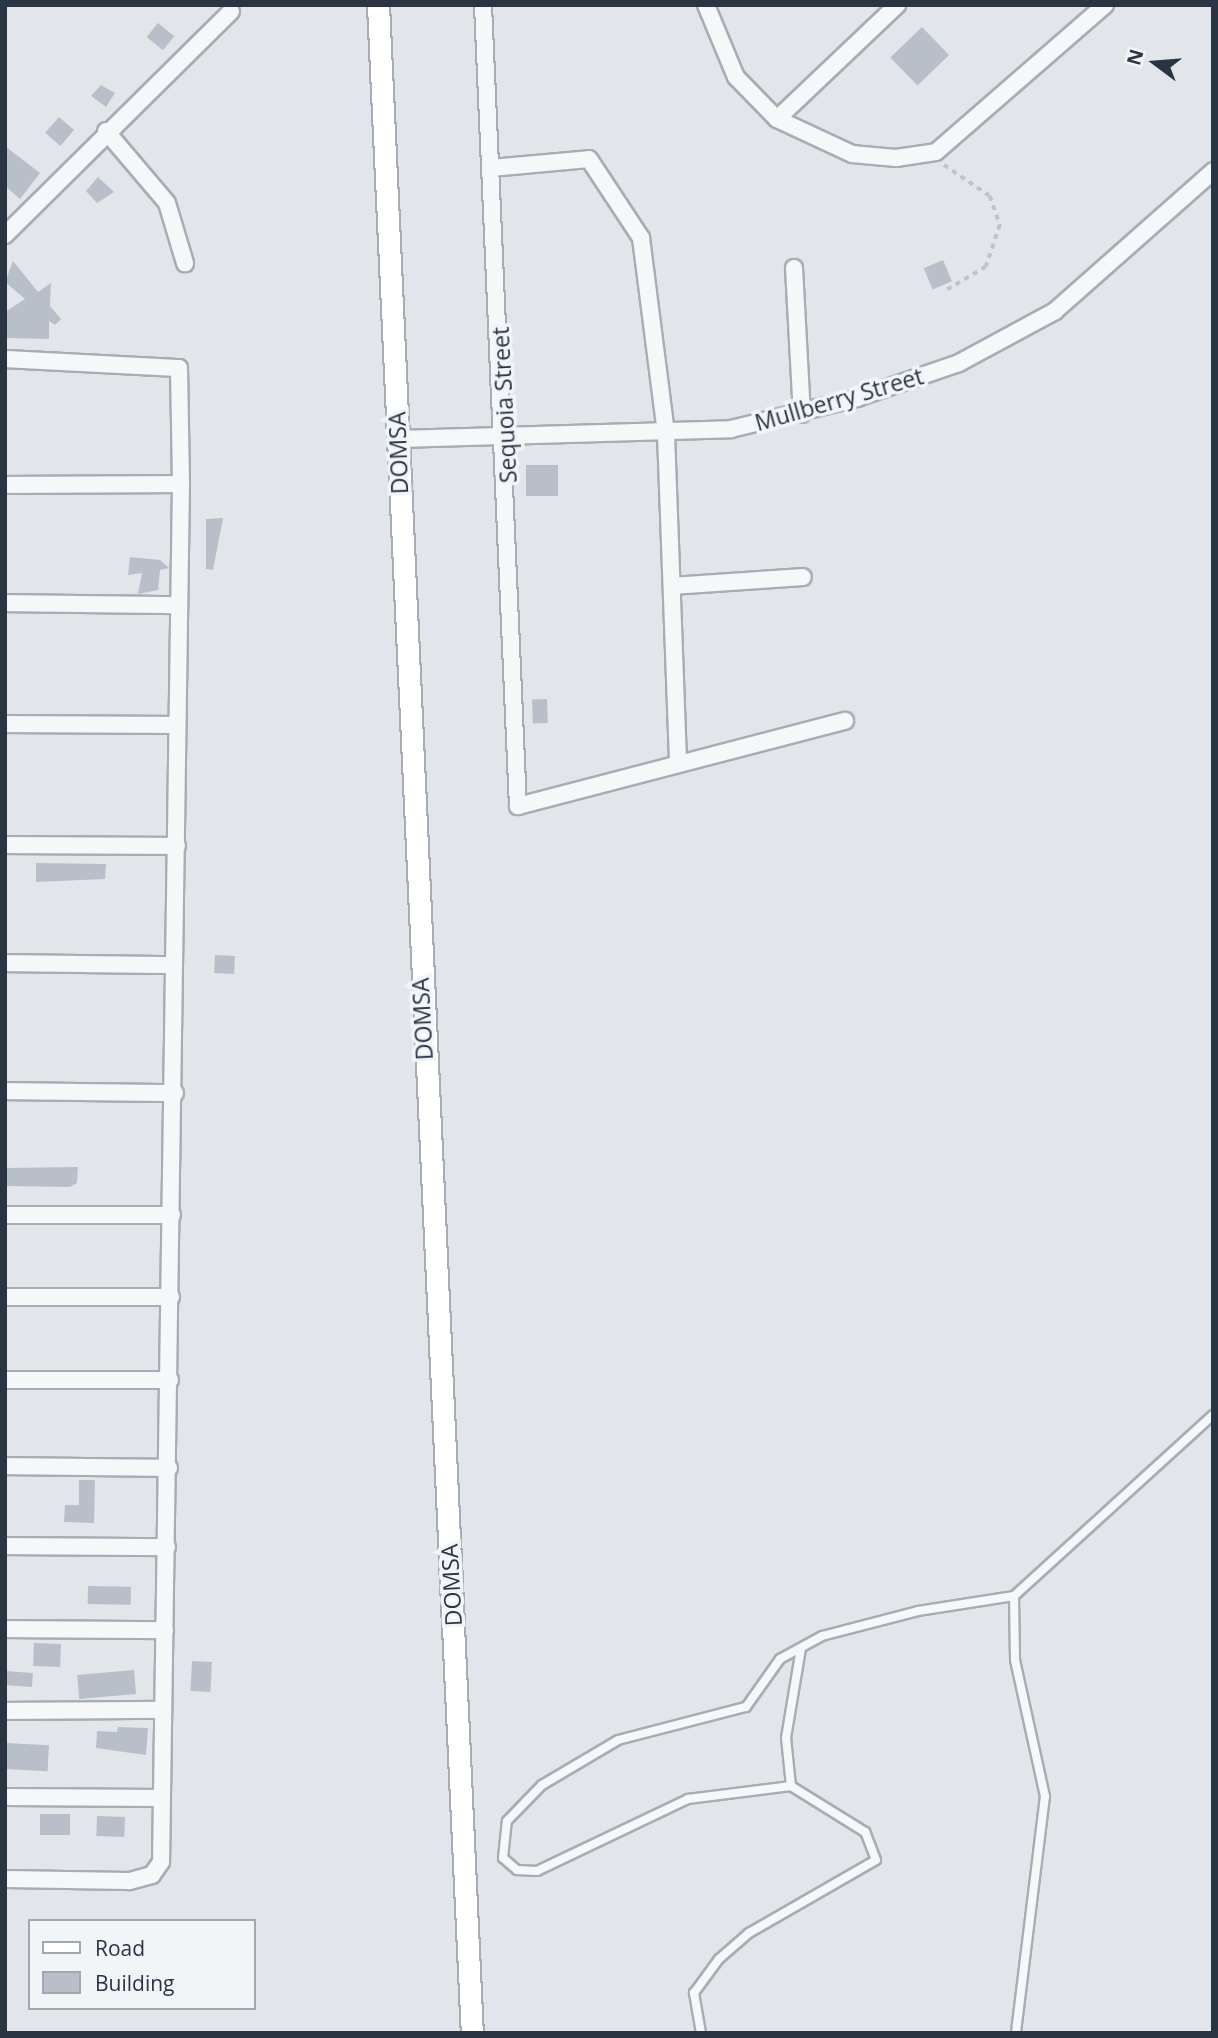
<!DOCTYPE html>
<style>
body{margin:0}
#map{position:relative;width:1218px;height:2038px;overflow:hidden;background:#e2e6eb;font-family:"Open Sans",sans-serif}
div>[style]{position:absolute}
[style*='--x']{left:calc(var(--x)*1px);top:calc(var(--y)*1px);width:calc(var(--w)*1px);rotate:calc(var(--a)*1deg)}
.building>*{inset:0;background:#b9bfc8;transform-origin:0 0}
.path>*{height:3.5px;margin-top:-1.75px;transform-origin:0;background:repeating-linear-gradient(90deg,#c0c4ca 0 5px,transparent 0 10px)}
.roads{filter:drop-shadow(2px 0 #a7adb5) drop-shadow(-2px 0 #a7adb5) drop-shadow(0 2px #a7adb5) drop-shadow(0 -2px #a7adb5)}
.service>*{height:8px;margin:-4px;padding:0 4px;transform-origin:4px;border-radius:4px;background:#f5f7f9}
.minor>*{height:16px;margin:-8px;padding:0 8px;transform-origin:8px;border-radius:8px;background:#f5f7f9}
.secondary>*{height:21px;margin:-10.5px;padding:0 10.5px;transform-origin:10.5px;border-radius:10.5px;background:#fff}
span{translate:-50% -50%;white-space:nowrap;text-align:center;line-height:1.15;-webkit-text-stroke:7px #f2f5f8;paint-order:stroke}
.street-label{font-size:23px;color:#2a3443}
.frame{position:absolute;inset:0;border:7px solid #2a3443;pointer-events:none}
.legend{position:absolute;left:28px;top:1919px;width:228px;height:91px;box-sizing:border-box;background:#f2f5f8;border:2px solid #a2a8b0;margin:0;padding:9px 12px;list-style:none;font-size:21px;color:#2a3443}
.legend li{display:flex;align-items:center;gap:14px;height:35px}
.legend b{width:35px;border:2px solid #a2a8b0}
.north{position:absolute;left:1120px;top:28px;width:70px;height:70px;-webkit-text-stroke:5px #f2f5f8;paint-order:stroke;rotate:286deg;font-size:19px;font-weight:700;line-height:28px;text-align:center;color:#2a3443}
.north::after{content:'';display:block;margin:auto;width:24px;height:32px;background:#2a3443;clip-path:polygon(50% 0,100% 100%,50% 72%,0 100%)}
</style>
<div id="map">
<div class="building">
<i style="left:158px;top:23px;width:21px;height:18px;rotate:39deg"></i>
<i style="left:922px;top:27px;width:39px;height:44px;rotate:46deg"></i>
<i style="clip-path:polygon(101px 85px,115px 93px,106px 107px,91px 96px)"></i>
<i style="left:59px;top:117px;width:20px;height:21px;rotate:41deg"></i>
<i style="clip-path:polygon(5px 146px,40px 173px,20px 199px,5px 186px)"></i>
<i style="clip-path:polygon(98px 177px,114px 192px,97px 203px,86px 191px)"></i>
<i style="left:943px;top:260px;width:23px;height:21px;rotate:67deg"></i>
<i style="clip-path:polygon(13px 261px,38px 292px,51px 283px,50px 306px,61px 319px,55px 325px,49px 321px,49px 339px,5px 338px,5px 312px,25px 299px,5px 282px)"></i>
<i style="left:526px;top:465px;width:32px;height:31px"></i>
<i style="clip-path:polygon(223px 518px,213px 570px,206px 569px,206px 519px)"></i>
<i style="clip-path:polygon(130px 557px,160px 560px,169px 568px,160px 570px,158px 590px,138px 594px,142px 573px,128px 575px)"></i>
<i style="left:547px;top:699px;width:24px;height:15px;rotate:88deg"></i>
<i style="clip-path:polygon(36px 863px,106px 864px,105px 879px,36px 882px)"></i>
<i style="left:215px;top:955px;width:20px;height:18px;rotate:3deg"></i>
<i style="clip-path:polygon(78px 1167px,77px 1183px,70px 1187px,5px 1186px,5px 1168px)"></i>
<i style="clip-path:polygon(79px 1480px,95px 1480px,94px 1523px,64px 1522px,65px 1505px,79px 1505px)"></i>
<i style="left:88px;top:1586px;width:43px;height:18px;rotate:1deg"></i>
<i style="left:34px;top:1643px;width:27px;height:23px;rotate:2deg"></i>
<i style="left:192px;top:1661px;width:20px;height:30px;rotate:3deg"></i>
<i style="left:134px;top:1670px;width:24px;height:57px;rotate:85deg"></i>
<i style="left:5px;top:1671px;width:28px;height:14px;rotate:4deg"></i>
<i style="clip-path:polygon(118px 1727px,148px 1728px,146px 1755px,96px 1748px,97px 1731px,117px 1732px)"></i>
<i style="left:6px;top:1743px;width:43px;height:26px;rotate:3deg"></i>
<i style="left:40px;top:1814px;width:30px;height:21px"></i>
<i style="left:97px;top:1816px;width:28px;height:20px;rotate:2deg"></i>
</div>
<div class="path">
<i style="--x:944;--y:165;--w:55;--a:34"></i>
<i style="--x:990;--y:196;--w:31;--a:71"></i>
<i style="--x:1000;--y:225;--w:44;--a:108.4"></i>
<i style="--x:986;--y:267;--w:45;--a:149.5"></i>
</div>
<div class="roads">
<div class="service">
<i style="--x:1014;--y:1596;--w:64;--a:89.1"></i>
<i style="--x:1015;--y:1660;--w:139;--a:77.6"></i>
<i style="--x:1045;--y:1796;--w:239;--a:97"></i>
<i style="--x:791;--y:1786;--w:48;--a:-95.9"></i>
<i style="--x:786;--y:1738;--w:91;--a:-80.5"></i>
<i style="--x:701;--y:2033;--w:41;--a:-99.9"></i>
<i style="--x:694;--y:1993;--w:42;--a:-53.7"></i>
<i style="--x:719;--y:1959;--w:40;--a:-41"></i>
<i style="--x:749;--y:1933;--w:146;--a:-29.9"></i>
<i style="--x:876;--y:1860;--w:30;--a:-111"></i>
<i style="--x:865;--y:1832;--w:87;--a:-148.1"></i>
<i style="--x:791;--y:1786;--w:104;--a:172.8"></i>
<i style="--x:688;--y:1799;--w:167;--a:154.5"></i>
<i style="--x:537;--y:1871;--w:20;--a:-177"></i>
<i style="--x:517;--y:1870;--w:18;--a:-139"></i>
<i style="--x:503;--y:1858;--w:37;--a:-84"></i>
<i style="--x:507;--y:1821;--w:50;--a:-45.8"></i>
<i style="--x:542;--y:1785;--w:88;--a:-30.6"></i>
<i style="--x:618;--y:1740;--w:132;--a:-14.5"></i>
<i style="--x:746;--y:1707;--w:59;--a:-54.7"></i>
<i style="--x:780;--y:1659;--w:48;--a:-28.7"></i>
<i style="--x:822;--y:1636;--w:99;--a:-14.6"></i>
<i style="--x:918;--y:1611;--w:97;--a:-8.9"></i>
<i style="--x:1014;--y:1596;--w:269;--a:-42.3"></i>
</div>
<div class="minor">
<i style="--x:483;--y:5;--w:802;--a:87.5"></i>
<i style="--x:518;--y:806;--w:338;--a:-14.6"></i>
<i style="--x:706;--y:5;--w:78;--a:67.4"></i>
<i style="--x:736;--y:77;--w:59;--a:45.7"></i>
<i style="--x:777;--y:119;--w:83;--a:25"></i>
<i style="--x:852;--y:154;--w:44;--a:5.2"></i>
<i style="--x:896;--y:158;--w:40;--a:-8.5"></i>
<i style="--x:936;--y:152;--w:224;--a:-41"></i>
<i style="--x:777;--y:119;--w:166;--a:-43.5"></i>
<i style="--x:106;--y:131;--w:94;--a:49.7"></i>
<i style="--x:167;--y:203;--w:63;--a:73.3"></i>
<i style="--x:491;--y:168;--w:98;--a:-5.2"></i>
<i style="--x:589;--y:159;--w:95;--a:56.6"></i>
<i style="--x:641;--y:238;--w:198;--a:82.7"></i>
<i style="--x:666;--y:434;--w:330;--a:87.9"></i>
<i style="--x:5;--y:235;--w:318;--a:-44.7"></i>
<i style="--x:794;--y:268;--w:146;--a:86.9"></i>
<i style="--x:5;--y:359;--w:174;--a:3"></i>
<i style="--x:179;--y:368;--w:116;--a:89"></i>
<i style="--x:181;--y:484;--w:1378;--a:90.83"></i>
<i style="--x:161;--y:1862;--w:16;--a:125"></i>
<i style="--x:152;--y:1875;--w:24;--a:165"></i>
<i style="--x:129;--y:1881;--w:124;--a:-179.1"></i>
<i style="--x:398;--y:439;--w:333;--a:-1.7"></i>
<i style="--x:731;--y:429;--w:130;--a:-13.8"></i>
<i style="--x:857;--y:398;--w:108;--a:-18.9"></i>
<i style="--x:959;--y:363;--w:109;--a:-28.4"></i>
<i style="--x:1055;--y:311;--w:211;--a:-41.5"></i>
<i style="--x:5;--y:485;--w:176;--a:-0.3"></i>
<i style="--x:672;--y:586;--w:131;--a:-3.9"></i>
<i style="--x:5;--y:603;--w:170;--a:0.7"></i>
<i style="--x:5;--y:724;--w:171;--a:0.3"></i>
<i style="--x:5;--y:845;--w:172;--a:0.3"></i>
<i style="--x:5;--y:963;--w:169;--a:0.7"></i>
<i style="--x:5;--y:1091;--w:170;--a:0.7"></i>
<i style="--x:5;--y:1215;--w:167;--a:0"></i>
<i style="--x:5;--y:1297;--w:166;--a:0"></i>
<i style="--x:5;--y:1380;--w:165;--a:0"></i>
<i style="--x:5;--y:1466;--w:164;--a:0.7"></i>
<i style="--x:5;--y:1546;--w:162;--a:0.4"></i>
<i style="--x:5;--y:1629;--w:160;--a:0.4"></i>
<i style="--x:5;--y:1711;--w:158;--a:-0.4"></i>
<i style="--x:5;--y:1797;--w:157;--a:0.4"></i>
</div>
<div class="secondary">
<i style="--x:378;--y:5;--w:2030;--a:87.35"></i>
</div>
</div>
<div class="street-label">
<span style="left:839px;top:399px;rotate:-16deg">Mullberry Street</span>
<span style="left:504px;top:405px;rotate:-93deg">Sequoia Street</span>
<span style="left:398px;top:453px;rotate:-92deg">DOMSA</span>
<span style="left:422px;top:1019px;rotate:-93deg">DOMSA</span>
<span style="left:451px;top:1585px;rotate:-93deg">DOMSA</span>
</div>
<div class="frame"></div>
<ul class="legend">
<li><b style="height:9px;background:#fff"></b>Road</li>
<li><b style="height:19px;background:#b9bfc8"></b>Building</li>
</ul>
<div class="north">N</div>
</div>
